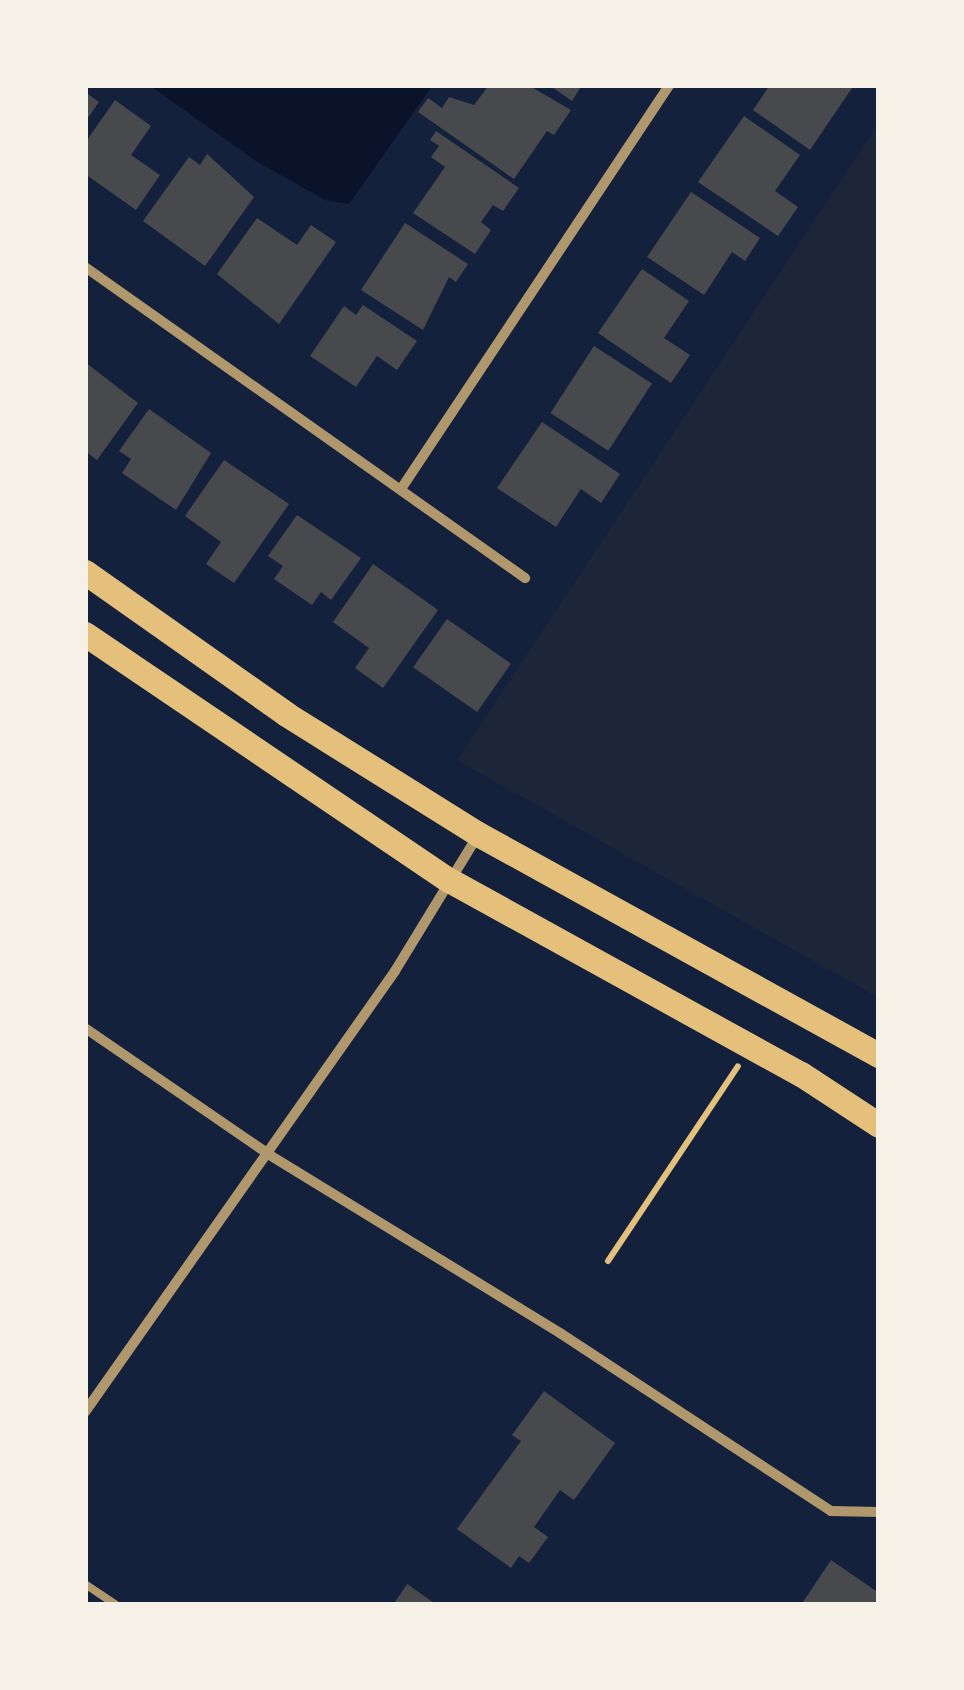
<!DOCTYPE html>
<style>
body{margin:0}
#map{position:relative;width:964px;height:1690px;overflow:hidden;background:#14213d;font-family:"Noto Serif",serif}
div>[style]{position:absolute}
[style*='--x']{left:calc(var(--x)*1px);top:calc(var(--y)*1px);width:calc(var(--w)*1px);rotate:calc(var(--a)*1deg)}
.green>*{inset:0;background:#1d2539}
.water>*{inset:0;background:#0b132b}
.building>*{inset:0;background:#48494c;transform-origin:0 0}
.path>*{height:6px;margin:-3px;padding:0 3px;transform-origin:3px;border-radius:3px;background:#e5c07b}
.service>*{height:8px;margin:-4px;padding:0 4px;transform-origin:4px;border-radius:4px;background:#b1986c}
.minor>*{height:10px;margin:-5px;padding:0 5px;transform-origin:5px;border-radius:5px;background:#b1986c}
.primary>*{height:25px;margin:-12.5px;padding:0 12.5px;transform-origin:12.5px;border-radius:12.5px;background:#e5c07b}
span{translate:-50% -50%;white-space:nowrap;text-align:center;line-height:1.15;-webkit-text-stroke:8px #f6f1e7;paint-order:stroke}
.frame{position:absolute;inset:0;border:88px solid #f6f1e7;pointer-events:none}
</style>
<div id="map">
<div class="green">
<i style="clip-path:polygon(879px 123px,879px 998px,457px 760px)"></i>
</div>
<div class="water">
<i style="clip-path:polygon(149px 85px,433px 85px,349px 204px,325px 200px,256px 161px)"></i>
</div>
<div class="building">
<i style="clip-path:polygon(489px 85px,528px 85px,571px 110px,554px 135px,547px 131px,514px 179px,418px 112px,428px 98px,442px 108px,449px 97px,474px 105px)"></i>
<i style="clip-path:polygon(549px 85px,582px 85px,572px 101px)"></i>
<i style="clip-path:polygon(770px 85px,854px 85px,810px 150px,753px 110px)"></i>
<i style="clip-path:polygon(85px 92px,99px 102px,85px 122px)"></i>
<i style="clip-path:polygon(115px 100px,151px 126px,131px 155px,160px 175px,136px 210px,85px 174px,85px 143px)"></i>
<i style="clip-path:polygon(744px 116px,800px 155px,775px 191px,798px 207px,778px 236px,698px 182px)"></i>
<i style="clip-path:polygon(436px 131px,519px 188px,503px 211px,493px 205px,481px 222px,491px 230px,475px 254px,413px 213px,445px 167px,431px 157px,439px 146px,430px 140px)"></i>
<i style="clip-path:polygon(207px 154px,254px 197px,205px 266px,143px 221px,189px 157px,200px 165px)"></i>
<i style="clip-path:polygon(691px 192px,760px 238px,745px 261px,732px 252px,704px 295px,647px 257px)"></i>
<i style="clip-path:polygon(257px 218px,297px 245px,311px 225px,336px 242px,279px 324px,217px 274px)"></i>
<i style="clip-path:polygon(405px 223px,468px 264px,456px 282px,449px 277px,423px 330px,361px 290px)"></i>
<i style="clip-path:polygon(642px 269px,689px 301px,664px 338px,690px 355px,671px 383px,598px 333px)"></i>
<i style="clip-path:polygon(363px 305px,417px 341px,397px 370px,377px 356px,356px 387px,310px 356px,344px 306px,356px 315px)"></i>
<i style="left:594px;top:346px;width:69px;height:80px;rotate:33deg"></i>
<i style="clip-path:polygon(85px 362px,138px 403px,97px 460px,85px 451px)"></i>
<i style="clip-path:polygon(149px 409px,211px 453px,176px 510px,122px 473px,131px 459px,119px 451px)"></i>
<i style="clip-path:polygon(542px 422px,620px 474px,601px 503px,581px 489px,556px 527px,497px 488px)"></i>
<i style="clip-path:polygon(224px 460px,289px 504px,234px 583px,206px 564px,221px 542px,185px 516px)"></i>
<i style="clip-path:polygon(297px 515px,361px 558px,331px 600px,321px 592px,312px 605px,274px 579px,283px 566px,268px 556px)"></i>
<i style="clip-path:polygon(373px 564px,438px 610px,383px 688px,355px 668px,369px 648px,333px 622px)"></i>
<i style="left:447px;top:619px;width:78px;height:59px;rotate:35deg"></i>
<i style="clip-path:polygon(544px 1391px,615px 1443px,574px 1500px,560px 1490px,534px 1527px,548px 1537px,529px 1563px,519px 1556px,511px 1568px,457px 1529px,521px 1441px,512px 1435px)"></i>
<i style="clip-path:polygon(831px 1560px,879px 1593px,879px 1605px,801px 1605px)"></i>
<i style="clip-path:polygon(407px 1584px,437px 1605px,393px 1605px)"></i>
</div>
<div class="path">
<i style="--x:608;--y:1261;--w:234;--a:-56.3"></i>
</div>
<div class="service">
<i style="--x:85;--y:1584;--w:37;--a:34"></i>
</div>
<div class="minor">
<i style="--x:85;--y:267;--w:539;--a:35.25"></i>
<i style="--x:401;--y:489;--w:485;--a:-56.4"></i>
<i style="--x:85;--y:1028;--w:222;--a:34.5"></i>
<i style="--x:268;--y:1154;--w:342;--a:31.5"></i>
<i style="--x:560;--y:1333;--w:324;--a:33.3"></i>
<i style="--x:831;--y:1511;--w:48;--a:1.2"></i>
<i style="--x:85;--y:1412;--w:539;--a:-54.89"></i>
<i style="--x:395;--y:971;--w:159;--a:-58.6"></i>
</div>
<div class="primary">
<i style="--x:85;--y:572;--w:246;--a:35.2"></i>
<i style="--x:286;--y:714;--w:226;--a:32"></i>
<i style="--x:478;--y:834;--w:458;--a:28.9"></i>
<i style="--x:85;--y:634;--w:439;--a:34.1"></i>
<i style="--x:449;--y:880;--w:402;--a:28.9"></i>
<i style="--x:801;--y:1074;--w:93;--a:33.2"></i>
</div>
<div class="frame"></div>
</div>
